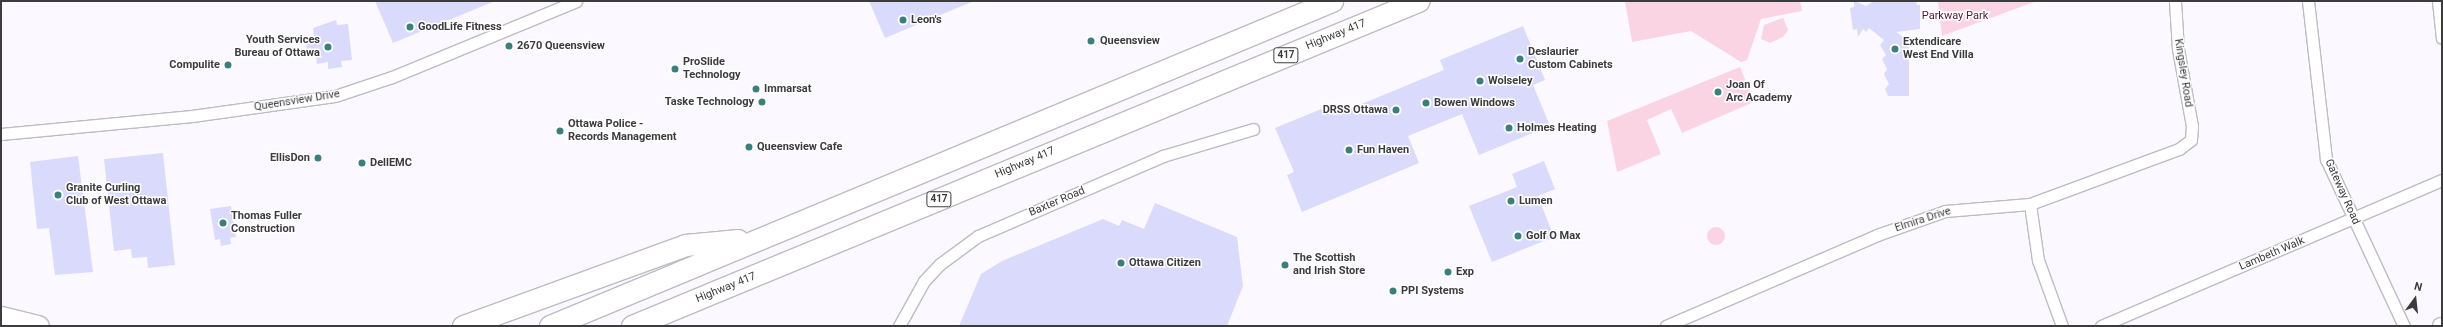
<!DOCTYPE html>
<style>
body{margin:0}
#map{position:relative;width:2443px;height:327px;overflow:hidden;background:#fbf8ff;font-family:Roboto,sans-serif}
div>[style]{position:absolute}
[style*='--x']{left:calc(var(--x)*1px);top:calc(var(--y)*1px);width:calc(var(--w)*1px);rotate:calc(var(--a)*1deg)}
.green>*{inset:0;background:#fbd4e3}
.round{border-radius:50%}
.building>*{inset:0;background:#d9dafc}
.roads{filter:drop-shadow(1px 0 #bfbbc3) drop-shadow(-1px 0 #bfbbc3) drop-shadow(0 1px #bfbbc3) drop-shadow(0 -1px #bfbbc3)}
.street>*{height:11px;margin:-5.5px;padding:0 5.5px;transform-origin:5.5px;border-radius:5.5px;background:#fff}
.secondary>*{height:16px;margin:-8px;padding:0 8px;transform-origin:8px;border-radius:8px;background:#fff}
.highway>*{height:21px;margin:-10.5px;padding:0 10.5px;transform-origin:10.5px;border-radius:10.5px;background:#fff}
.dots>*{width:11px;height:11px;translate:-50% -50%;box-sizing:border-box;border:2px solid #fff;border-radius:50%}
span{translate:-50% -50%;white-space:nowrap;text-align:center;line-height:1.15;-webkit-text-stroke:3px #fff;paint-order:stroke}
.shield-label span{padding:1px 3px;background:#fff;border:1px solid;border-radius:3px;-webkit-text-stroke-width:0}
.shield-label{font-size:10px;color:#3c3b3e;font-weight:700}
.park-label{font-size:11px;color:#4f1732}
.poi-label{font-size:11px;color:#3c3b3e;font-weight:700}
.left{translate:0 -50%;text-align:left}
.right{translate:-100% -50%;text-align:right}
.street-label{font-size:11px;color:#3c3b3e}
.frame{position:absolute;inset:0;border:2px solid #3c3b3e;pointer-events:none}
.north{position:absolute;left:2395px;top:279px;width:40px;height:40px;-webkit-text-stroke:3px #fff;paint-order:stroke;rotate:15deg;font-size:11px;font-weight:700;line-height:16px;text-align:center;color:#3c3b3e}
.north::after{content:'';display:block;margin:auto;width:14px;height:18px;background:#3c3b3e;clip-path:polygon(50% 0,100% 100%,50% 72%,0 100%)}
</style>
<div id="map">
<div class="green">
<i style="clip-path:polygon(1625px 1px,1800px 1px,1802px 11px,1761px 19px,1747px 60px,1741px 62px,1691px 31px,1632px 42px)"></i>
<i style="clip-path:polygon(1938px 1px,2037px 1px,1942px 36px)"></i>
<i style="clip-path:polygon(1783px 18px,1788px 30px,1783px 37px,1770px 43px,1761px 39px,1764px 25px)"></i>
<i style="clip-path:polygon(1740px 67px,1754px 102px,1682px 133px,1671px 109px,1647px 120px,1661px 154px,1617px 172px,1607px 121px)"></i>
<i class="round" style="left:1707px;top:227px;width:18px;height:18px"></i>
</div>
<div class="building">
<i style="clip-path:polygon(375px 1px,495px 1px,393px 43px)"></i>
<i style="clip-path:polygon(869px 1px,974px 1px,885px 38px)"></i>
<i style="clip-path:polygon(1854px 1px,1866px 6px,1874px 1px,1916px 1px,1917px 5px,1920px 5px,1920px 29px,1896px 32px,1909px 41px,1909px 96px,1888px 96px,1885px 89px,1889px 84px,1884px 74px,1887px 69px,1882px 59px,1886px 55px,1880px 45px,1884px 40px,1869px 28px,1866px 32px,1863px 29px,1858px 37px,1857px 29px,1853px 30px,1850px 8px,1854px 7px)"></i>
<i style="clip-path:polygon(336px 20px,337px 25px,348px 24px,352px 60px,341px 61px,342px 67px,328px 69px,328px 62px,317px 64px,316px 55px,307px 52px,306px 41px,314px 37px,313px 28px)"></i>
<i style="clip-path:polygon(1523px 26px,1545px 80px,1533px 85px,1550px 126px,1479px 155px,1462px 114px,1408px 136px,1419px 163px,1302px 212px,1287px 175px,1294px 172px,1275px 128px,1331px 105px,1335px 115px,1444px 70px,1440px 60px)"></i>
<i style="clip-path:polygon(163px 153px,175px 265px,148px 268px,147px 257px,132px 258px,131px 249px,114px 251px,104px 159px)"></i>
<i style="clip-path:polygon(78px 156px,93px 272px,55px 275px,49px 228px,37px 229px,30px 162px)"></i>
<i style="clip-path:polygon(1544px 161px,1555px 189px,1538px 196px,1554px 237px,1492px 262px,1469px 206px,1517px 187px,1512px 174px)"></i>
<i style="clip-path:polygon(1155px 203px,1237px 237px,1243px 286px,1227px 326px,959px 326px,981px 274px,1002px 261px,1103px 219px,1119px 226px,1122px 220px,1144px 229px)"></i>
<i style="clip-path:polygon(231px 206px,236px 237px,230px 238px,231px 244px,221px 246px,220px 239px,215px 240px,210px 209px)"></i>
</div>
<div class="roads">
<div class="street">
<i style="--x:2308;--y:1;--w:159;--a:83.5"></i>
<i style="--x:2326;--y:159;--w:184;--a:65"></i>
<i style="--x:2438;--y:1;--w:37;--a:84"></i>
<i style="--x:1;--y:134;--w:192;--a:-5.4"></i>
<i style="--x:192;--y:116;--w:144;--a:-8"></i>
<i style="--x:335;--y:96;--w:60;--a:-18.4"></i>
<i style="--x:392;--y:77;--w:199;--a:-22.4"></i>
<i style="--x:2030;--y:204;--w:57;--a:81.9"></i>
<i style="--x:2038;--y:260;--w:70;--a:70"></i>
<i style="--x:899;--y:326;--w:51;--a:-60.9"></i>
<i style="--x:924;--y:281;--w:23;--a:-47"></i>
<i style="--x:940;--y:264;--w:47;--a:-36.4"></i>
<i style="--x:978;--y:236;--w:202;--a:-23.4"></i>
<i style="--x:1163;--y:156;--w:94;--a:-16.7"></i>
<i style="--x:1666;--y:326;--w:230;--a:-23.3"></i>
<i style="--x:1877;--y:235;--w:72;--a:-19.4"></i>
<i style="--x:1945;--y:211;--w:85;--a:-4.7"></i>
<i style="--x:2030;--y:204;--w:159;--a:-20.3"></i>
<i style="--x:2179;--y:149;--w:15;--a:-37"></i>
<i style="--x:2191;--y:140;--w:14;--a:-86"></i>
<i style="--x:2192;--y:126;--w:78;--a:-100.3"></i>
<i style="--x:2178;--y:49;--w:48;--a:-93.6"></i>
<i style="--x:2101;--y:326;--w:371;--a:-23.2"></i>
</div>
<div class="secondary">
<i style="--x:2441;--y:326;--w:1;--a:0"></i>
</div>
<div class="highway">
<i style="--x:1;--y:317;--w:38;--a:14"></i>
<i style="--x:463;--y:326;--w:236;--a:-20"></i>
<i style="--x:685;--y:245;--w:53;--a:-5.4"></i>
<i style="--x:550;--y:326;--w:847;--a:-22.57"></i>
<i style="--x:632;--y:326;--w:851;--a:-22.46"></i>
</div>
</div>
<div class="dots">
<i style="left:903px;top:20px;background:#38807e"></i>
<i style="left:410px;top:27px;background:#38807e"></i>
<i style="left:1091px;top:41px;background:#38807e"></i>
<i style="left:509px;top:46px;background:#38807e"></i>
<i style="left:328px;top:47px;background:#38807e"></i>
<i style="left:1895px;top:49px;background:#38807e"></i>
<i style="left:1520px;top:59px;background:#38807e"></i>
<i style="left:228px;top:65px;background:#38807e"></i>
<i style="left:675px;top:69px;background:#38807e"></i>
<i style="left:1480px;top:81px;background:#38807e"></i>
<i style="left:756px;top:89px;background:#38807e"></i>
<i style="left:1718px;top:92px;background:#38807e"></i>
<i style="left:762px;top:102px;background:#38807e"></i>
<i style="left:1426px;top:103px;background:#38807e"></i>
<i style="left:1396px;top:110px;background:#38807e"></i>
<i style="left:1509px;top:128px;background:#38807e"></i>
<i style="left:560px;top:131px;background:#38807e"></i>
<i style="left:749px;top:147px;background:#38807e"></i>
<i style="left:1349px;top:150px;background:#38807e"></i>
<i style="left:318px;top:158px;background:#38807e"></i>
<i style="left:362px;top:163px;background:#38807e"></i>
<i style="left:58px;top:195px;background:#38807e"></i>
<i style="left:1511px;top:201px;background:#38807e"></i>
<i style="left:223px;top:223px;background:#38807e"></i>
<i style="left:1518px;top:236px;background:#38807e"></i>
<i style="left:1121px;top:263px;background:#38807e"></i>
<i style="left:1285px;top:265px;background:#38807e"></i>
<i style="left:1448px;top:272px;background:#38807e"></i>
<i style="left:1393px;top:291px;background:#38807e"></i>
</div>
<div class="shield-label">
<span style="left:1286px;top:55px">417</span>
<span style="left:939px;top:199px">417</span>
</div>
<div class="park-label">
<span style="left:1955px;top:16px">Parkway Park</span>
</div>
<div class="poi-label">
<span class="left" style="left:911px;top:20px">Leon's</span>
<span class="left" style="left:418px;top:27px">GoodLife Fitness</span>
<span class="right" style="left:320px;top:47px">Youth Services<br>Bureau of Ottawa</span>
<span class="left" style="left:1100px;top:41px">Queensview</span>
<span class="left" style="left:1903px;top:49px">Extendicare<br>West End Villa</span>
<span class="left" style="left:517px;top:46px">2670 Queensview</span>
<span class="left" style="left:1528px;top:59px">Deslaurier<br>Custom Cabinets</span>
<span class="left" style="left:683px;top:69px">ProSlide<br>Technology</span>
<span class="right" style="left:220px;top:65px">Compulite</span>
<span class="left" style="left:1488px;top:81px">Wolseley</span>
<span class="left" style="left:1726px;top:92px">Joan Of<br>Arc Academy</span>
<span class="left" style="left:764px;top:89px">Immarsat</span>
<span class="right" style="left:754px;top:102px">Taske Technology</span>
<span class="left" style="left:1434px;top:103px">Bowen Windows</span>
<span class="right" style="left:1388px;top:110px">DRSS Ottawa</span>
<span class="left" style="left:568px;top:131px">Ottawa Police -<br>Records Management</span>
<span class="left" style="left:1517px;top:128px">Holmes Heating</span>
<span class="left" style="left:757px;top:147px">Queensview Cafe</span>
<span class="left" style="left:1357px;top:150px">Fun Haven</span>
<span class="right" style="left:310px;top:158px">EllisDon</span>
<span class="left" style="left:370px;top:163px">DellEMC</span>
<span class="left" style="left:66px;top:195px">Granite Curling<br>Club of West Ottawa</span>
<span class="left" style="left:1519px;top:201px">Lumen</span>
<span class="left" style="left:231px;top:223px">Thomas Fuller<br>Construction</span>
<span class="left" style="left:1526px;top:236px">Golf O Max</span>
<span class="left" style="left:1293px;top:265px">The Scottish<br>and Irish Store</span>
<span class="left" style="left:1129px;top:263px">Ottawa Citizen</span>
<span class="left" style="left:1456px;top:272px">Exp</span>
<span class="left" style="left:1401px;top:291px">PPI Systems</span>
</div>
<div class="street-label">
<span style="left:1336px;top:35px;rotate:-22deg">Highway 417</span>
<span style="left:2183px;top:73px;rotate:81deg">Kingsley Road</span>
<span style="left:297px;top:101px;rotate:-9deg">Queensview Drive</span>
<span style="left:1025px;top:163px;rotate:-23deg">Highway 417</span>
<span style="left:2342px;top:192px;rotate:66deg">Gateway Road</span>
<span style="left:1057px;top:202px;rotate:-23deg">Baxter Road</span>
<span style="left:1923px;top:220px;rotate:-18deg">Elmira Drive</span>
<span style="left:2272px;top:254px;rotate:-23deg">Lambeth Walk</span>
<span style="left:726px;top:288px;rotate:-22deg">Highway 417</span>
</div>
<div class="frame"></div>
<div class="north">N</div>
</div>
